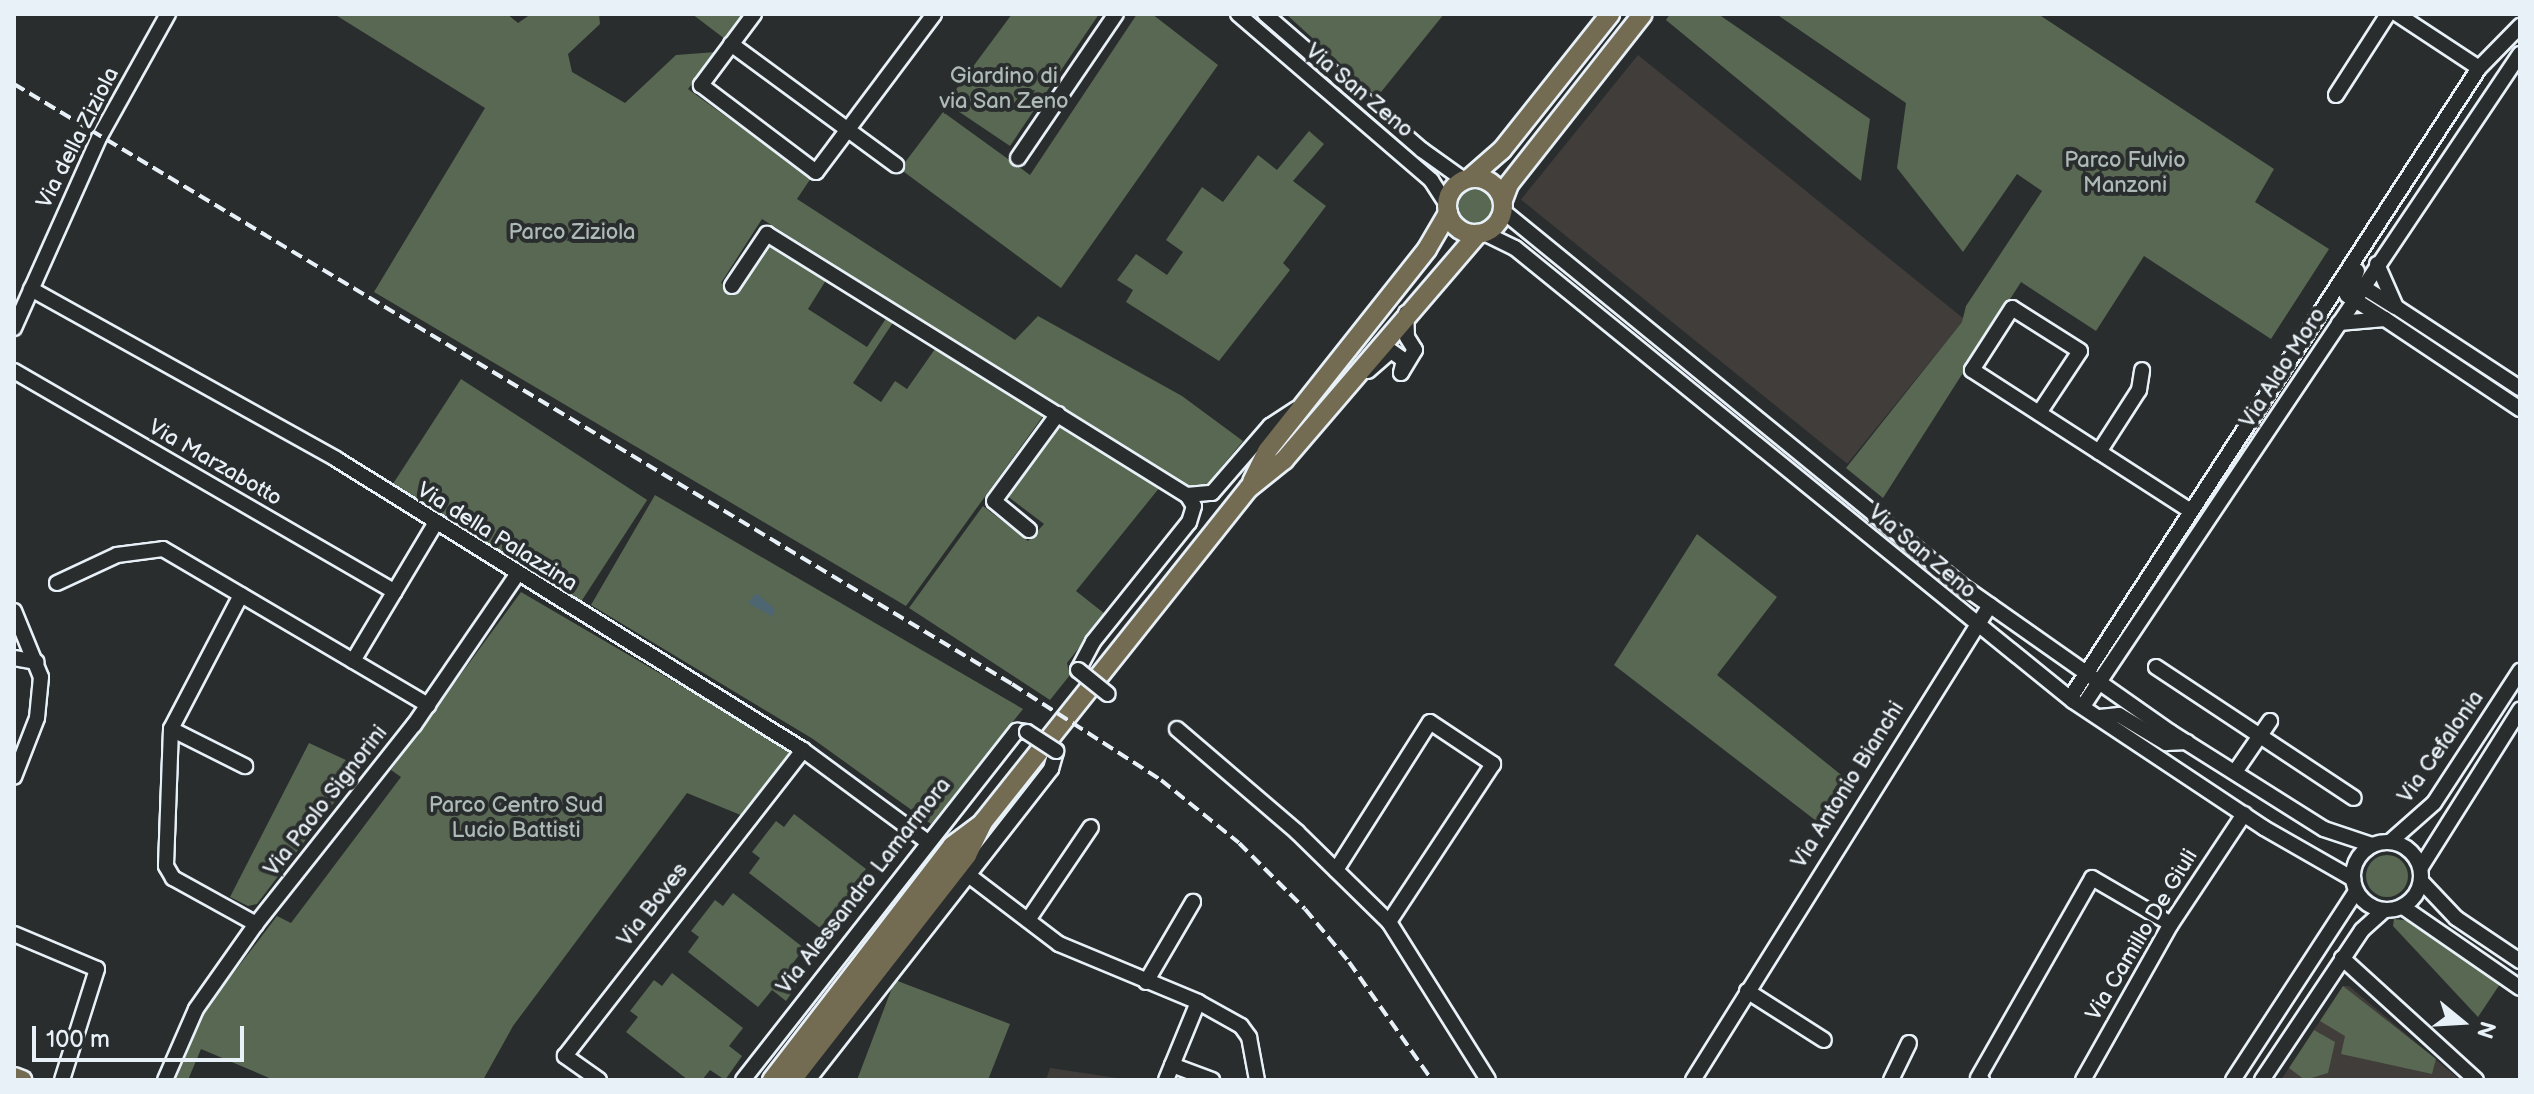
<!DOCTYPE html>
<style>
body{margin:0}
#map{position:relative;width:2534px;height:1094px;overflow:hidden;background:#2a2d2e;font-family:"Balsamiq Sans",sans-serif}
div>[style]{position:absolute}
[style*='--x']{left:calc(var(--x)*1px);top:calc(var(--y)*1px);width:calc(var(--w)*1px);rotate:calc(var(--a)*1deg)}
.built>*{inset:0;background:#403d3b;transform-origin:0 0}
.green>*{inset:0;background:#586852;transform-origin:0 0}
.round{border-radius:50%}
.water>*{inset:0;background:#4d6671}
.roads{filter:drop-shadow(2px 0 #e8f1f8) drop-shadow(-2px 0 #e8f1f8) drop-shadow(0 2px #e8f1f8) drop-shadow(0 -2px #e8f1f8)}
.minor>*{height:14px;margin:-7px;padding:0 7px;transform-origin:7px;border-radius:7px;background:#2a2d2e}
.minor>.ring{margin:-7px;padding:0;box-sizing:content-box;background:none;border:14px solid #2a2d2e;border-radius:50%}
.major>*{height:18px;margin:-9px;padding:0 9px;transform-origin:9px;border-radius:9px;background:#736b52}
.major>.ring{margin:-9px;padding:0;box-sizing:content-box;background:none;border:18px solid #736b52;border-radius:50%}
.rail>*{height:4px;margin-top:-2px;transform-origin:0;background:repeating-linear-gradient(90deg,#e8f1f8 0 12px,transparent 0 18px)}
.bridges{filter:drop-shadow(2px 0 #e8f1f8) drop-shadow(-2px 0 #e8f1f8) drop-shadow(0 2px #e8f1f8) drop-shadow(0 -2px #e8f1f8)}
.minor-bridge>*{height:14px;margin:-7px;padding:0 7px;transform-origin:7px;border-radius:7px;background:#2a2d2e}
span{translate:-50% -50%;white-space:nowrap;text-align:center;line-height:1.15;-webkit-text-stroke:8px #2a2d2e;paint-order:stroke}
.park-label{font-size:22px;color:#aebab6}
.street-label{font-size:22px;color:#e8f1f8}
.frame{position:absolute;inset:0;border:16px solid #e8f1f8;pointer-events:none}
.north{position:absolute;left:2422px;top:982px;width:80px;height:80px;-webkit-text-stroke:6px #2a2d2e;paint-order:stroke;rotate:108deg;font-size:22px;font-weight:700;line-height:32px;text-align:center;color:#e8f1f8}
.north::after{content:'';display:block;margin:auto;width:28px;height:36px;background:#e8f1f8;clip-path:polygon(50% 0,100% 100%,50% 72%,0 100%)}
.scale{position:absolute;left:32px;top:1026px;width:212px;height:36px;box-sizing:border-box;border:4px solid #e8f1f8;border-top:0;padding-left:10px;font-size:24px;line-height:28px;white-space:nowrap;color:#e8f1f8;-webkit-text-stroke:6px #2a2d2e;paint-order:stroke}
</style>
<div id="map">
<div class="built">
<i style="left:1638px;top:55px;width:420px;height:186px;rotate:39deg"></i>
<i style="clip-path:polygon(2343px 986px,2349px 986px,2460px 1080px,2281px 1080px)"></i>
<i style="clip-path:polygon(1050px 1068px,1130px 1080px,1046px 1080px)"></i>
</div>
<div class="green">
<i style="clip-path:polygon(334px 14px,507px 14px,518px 23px,531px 14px,599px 14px,600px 24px,568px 54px,572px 72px,625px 103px,676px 55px,716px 52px,688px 89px,811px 178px,797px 199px,1015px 340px,1038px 316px,1182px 396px,1243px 441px,1204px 488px,1187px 488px,762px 219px,721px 283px,737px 292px,766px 246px,778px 245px,828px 277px,808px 309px,867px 347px,891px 311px,898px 315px,853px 383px,881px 402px,895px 381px,907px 389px,935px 349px,1043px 416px,906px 606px,374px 292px,485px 108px)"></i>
<i style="clip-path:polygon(692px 14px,743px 14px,725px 39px)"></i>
<i style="clip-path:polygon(1012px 14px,1099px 14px,1010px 146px,946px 103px)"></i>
<i style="clip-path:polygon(1137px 14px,1152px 14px,1218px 65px,1061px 288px,900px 169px,943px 112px,1030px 175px)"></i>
<i style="clip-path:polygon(1286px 14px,1444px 14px,1377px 97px)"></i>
<i style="clip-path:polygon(1670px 14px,1718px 14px,1870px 119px,1861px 181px,1666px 20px)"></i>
<i style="clip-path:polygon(1776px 14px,2038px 14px,2274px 169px,2255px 202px,2329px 249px,2271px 339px,2144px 256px,2096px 331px,2021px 282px,1883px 498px,1846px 468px,1962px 322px,1966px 306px,2042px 191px,2017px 174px,1963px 252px,1897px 168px,1906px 103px)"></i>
<i style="clip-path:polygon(1309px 131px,1324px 144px,1293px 181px,1326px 206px,1283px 263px,1290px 270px,1219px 361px,1126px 302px,1133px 290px,1117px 280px,1136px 254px,1167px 275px,1183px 252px,1166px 240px,1202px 187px,1223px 202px,1258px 155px,1277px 170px)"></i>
<i class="round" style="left:1455px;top:187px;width:38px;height:38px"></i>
<i style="left:461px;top:379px;width:222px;height:126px;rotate:33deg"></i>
<i style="clip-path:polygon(1059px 423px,1160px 487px,1076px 591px,1105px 614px,1067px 663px,1070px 675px,1050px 700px,909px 608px,983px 506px,1028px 541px,1044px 524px,1006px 495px)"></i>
<i style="clip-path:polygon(655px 495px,1023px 709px,931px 824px,813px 739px,591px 605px)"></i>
<i style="clip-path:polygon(1697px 534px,1777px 597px,1717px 675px,1855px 786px,1828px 830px,1614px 665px)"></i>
<i style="clip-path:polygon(521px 592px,791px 750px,743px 816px,687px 793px,513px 1026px,483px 1080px,274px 1080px,201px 1049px,188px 1080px,175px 1080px,203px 1013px,277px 916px,291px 923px,401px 777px,391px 770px)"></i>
<i style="clip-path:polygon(309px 743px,361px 767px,257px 904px,248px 906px,230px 897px)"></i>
<i style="clip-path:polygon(794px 814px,866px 869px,852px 887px,864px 897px,847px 922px,833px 911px,820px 928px,749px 873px,760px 858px,752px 852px,776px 821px,784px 827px)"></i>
<i class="round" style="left:2366px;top:855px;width:42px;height:42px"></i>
<i style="clip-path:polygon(733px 893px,804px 948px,791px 966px,803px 976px,786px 1001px,772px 990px,758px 1007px,688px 952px,699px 937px,691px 931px,715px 900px,723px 906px)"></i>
<i style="clip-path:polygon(2394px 919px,2412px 921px,2500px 984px,2478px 1017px,2393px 926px)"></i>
<i style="clip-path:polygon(672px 973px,743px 1028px,729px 1046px,742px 1056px,725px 1080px,710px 1070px,702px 1080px,688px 1080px,626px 1032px,638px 1017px,630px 1011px,654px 980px,662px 986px)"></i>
<i style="clip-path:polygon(895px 980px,1010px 1024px,988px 1080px,857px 1080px)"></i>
<i style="clip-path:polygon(2343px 986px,2436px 1059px,2432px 1074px,2341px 1054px,2345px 1036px,2320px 1021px)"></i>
<i style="clip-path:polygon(2314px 1030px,2335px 1042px,2328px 1073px,2305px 1080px,2289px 1068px)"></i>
</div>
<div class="water">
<i style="clip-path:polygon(756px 593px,775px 609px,773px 617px,748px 603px)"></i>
</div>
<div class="roads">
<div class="minor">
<i style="--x:754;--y:14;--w:89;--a:126.7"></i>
<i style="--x:701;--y:85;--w:144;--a:37.1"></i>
<i style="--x:816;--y:172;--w:197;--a:-53.2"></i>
<i style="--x:1238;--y:14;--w:255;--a:40.7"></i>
<i style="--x:1431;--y:180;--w:30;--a:57"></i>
<i style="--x:1265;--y:14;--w:208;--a:40.9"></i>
<i style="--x:1422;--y:150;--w:52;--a:35.5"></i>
<i style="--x:2397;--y:14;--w:98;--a:33.4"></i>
<i style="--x:731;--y:44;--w:205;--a:36.3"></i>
<i style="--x:2336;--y:95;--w:96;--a:-57.3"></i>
<i style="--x:1018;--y:158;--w:174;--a:-55.8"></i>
<i style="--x:1503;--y:211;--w:591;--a:39.23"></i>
<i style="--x:1961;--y:585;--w:256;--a:35.1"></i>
<i style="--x:2170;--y:732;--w:182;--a:32.2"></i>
<i style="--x:2324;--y:829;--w:51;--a:18.4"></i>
<i style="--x:1484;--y:233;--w:34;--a:26"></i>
<i style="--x:1515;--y:248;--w:719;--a:39.07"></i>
<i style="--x:2073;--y:701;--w:229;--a:33.6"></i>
<i style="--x:2264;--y:828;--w:103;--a:29.8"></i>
<i style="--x:2377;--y:264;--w:47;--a:66.2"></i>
<i style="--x:2396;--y:307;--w:148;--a:33.2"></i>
<i style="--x:2357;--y:271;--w:26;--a:113"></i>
<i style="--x:2347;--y:295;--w:45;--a:32.3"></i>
<i style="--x:2355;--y:282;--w:47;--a:32"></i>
<i style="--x:732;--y:286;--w:63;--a:-56.1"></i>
<i style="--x:767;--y:234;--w:494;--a:31.9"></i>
<i style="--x:1187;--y:495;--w:13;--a:58"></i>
<i style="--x:1194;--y:506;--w:17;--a:107"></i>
<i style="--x:1189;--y:522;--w:154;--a:128.7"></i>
<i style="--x:1093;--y:642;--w:32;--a:118"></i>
<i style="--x:31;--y:289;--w:349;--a:29.1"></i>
<i style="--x:336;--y:459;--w:550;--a:31.93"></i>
<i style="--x:803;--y:750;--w:155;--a:36.4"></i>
<i style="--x:2339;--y:323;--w:46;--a:-5"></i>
<i style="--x:2385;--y:319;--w:162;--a:33.7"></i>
<i style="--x:14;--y:328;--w:210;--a:-65.9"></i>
<i style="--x:100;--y:136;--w:140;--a:-60.9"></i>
<i style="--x:14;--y:371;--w:440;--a:30.1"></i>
<i style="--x:1368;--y:371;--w:30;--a:-41"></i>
<i style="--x:1391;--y:351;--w:16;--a:35"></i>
<i style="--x:1404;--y:360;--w:13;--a:103"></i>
<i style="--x:1401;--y:373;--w:27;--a:-59"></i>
<i style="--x:1415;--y:350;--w:15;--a:-122"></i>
<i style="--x:1407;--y:337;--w:24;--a:-92"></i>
<i style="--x:2039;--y:413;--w:74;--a:-56.5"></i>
<i style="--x:2080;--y:351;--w:80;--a:-147.7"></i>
<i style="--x:2012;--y:308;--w:74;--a:122.8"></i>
<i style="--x:1972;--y:370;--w:260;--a:32.8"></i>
<i style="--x:2099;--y:452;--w:74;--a:-57.2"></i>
<i style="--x:2139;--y:390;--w:20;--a:-81"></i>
<i style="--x:1187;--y:495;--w:25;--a:-5"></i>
<i style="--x:1212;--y:493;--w:89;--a:-49.1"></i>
<i style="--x:1270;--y:426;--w:31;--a:-33"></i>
<i style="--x:1029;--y:530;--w:45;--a:-140.4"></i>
<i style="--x:994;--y:501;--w:108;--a:-53.7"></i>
<i style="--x:57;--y:583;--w:66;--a:-25"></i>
<i style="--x:117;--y:555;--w:46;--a:-7.4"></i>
<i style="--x:163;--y:549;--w:308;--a:30.5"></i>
<i style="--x:241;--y:595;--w:151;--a:117.6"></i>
<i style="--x:171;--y:729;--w:137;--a:92.1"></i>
<i style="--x:166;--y:866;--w:14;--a:60"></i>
<i style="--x:173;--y:878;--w:95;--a:29"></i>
<i style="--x:14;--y:611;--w:71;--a:67.8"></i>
<i style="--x:41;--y:677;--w:41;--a:95.6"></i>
<i style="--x:37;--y:718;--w:63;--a:111.3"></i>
<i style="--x:14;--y:658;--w:23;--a:10"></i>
<i style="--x:353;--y:661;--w:160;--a:-59.1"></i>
<i style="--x:2156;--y:667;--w:237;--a:33.5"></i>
<i style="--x:2071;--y:697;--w:750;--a:-57.03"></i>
<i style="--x:2479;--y:68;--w:59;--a:-45.7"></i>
<i style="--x:2083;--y:706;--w:785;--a:-56.17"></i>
<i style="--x:2100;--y:717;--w:19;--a:-6"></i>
<i style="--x:2119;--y:715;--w:55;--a:30.8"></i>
<i style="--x:2166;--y:743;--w:21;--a:-3"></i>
<i style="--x:171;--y:729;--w:83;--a:26.6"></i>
<i style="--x:1177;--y:729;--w:158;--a:40.6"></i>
<i style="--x:1297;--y:832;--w:129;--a:44.4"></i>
<i style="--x:1389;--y:922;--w:186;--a:57.9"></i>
<i style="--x:2235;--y:772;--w:62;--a:-55.5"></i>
<i style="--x:2391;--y:841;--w:57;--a:-41.5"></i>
<i style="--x:2434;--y:803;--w:158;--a:-56.9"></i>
<i class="ring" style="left:2353px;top:842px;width:54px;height:54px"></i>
<i style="--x:2421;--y:867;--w:186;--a:-57.8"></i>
<i style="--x:1336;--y:870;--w:175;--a:-57.6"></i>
<i style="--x:1430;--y:722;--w:76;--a:33.7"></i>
<i style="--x:1493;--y:764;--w:189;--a:123.4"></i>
<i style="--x:967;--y:874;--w:116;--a:37.3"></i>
<i style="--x:1059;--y:944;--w:151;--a:22.6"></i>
<i style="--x:1198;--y:1002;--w:49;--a:29.2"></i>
<i style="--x:1241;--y:1026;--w:14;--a:54"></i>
<i style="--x:1249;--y:1037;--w:44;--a:79.5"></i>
<i style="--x:2421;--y:881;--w:51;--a:46.6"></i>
<i style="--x:2456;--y:918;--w:77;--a:33.9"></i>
<i style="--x:2403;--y:907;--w:142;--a:34.7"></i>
<i style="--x:1028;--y:920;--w:112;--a:-55.9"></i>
<i style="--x:14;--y:934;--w:90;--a:22.9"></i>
<i style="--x:97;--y:969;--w:116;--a:107.5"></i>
<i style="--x:2342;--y:958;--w:181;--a:42.3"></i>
<i style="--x:1146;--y:982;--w:93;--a:-59.6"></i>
<i style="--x:1747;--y:991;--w:91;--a:32.5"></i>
<i style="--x:1172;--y:1065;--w:43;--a:20.6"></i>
<i style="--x:165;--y:1080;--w:77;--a:-66.4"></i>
<i style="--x:196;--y:1009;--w:104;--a:-54.8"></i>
<i style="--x:256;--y:924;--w:254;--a:-51.6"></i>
<i style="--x:414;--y:725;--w:181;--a:-55.6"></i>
<i style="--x:599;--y:1080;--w:42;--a:-144.8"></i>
<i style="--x:565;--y:1056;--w:388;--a:-52.1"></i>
<i style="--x:743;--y:1080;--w:444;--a:-51.9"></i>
<i style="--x:1017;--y:731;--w:10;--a:6"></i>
<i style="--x:808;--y:1080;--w:395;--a:-52"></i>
<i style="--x:1051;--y:769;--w:19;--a:-74"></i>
<i style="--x:1166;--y:1080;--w:84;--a:-67.7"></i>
<i style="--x:1693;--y:1080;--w:560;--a:-57.98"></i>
<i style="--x:1891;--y:1080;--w:41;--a:-64.1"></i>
<i style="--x:1982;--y:1080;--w:4;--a:-153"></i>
<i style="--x:1978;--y:1078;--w:230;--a:-60.3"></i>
<i style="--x:2092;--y:878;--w:91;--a:30.2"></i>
<i style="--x:2083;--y:1080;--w:179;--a:-60.6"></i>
<i style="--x:2171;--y:924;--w:132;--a:-56.4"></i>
<i style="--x:2233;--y:1080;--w:225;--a:-56.9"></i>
<i style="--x:2262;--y:1080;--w:180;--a:-56.3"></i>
<i style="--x:2362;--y:930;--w:30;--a:-42"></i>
</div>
<div class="major">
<i style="--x:1471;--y:177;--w:41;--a:-41.1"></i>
<i style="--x:1502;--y:150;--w:174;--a:-51.5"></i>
<i class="ring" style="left:1447px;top:178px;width:38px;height:38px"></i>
<i style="--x:1503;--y:200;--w:17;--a:-69"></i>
<i style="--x:1509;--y:184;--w:216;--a:-51.8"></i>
<i style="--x:1252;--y:482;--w:34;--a:-64"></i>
<i style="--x:1267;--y:451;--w:258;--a:-51.6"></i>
<i style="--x:1427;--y:249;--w:42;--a:-59.7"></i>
<i style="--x:14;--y:1077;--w:9;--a:21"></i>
<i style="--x:772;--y:1080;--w:295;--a:-52.4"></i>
<i style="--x:952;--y:846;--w:36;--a:-37"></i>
<i style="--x:792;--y:1080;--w:285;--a:-52.1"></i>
<i style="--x:967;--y:855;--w:37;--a:-64"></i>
<i style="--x:983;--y:822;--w:427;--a:-51.5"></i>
<i style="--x:1249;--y:488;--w:45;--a:-38.7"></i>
<i style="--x:1284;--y:460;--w:298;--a:-49.4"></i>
</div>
</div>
<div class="rail">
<i style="--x:14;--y:84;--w:1164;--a:31.01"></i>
<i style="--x:1012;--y:684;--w:177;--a:32.8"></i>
<i style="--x:1161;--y:780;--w:100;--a:38.9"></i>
<i style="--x:1239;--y:843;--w:93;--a:45"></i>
<i style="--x:1305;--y:909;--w:69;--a:50.3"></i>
<i style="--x:1349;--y:962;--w:144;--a:54.9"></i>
</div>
<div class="bridges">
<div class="minor-bridge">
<i style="--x:1078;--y:670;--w:38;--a:39"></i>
<i style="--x:1027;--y:732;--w:35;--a:33"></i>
</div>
</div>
<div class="park-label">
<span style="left:1004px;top:89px">Giardino di<br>via San Zeno</span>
<span style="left:2125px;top:173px">Parco Fulvio<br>Manzoni</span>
<span style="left:572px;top:233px">Parco Ziziola</span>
<span style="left:516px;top:818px">Parco Centro Sud<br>Lucio Battisti</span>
</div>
<div class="street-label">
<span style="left:1359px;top:91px;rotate:40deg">Via San Zeno</span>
<span style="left:78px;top:138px;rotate:-63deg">Via della Ziziola</span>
<span style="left:2283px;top:368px;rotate:-57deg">Via Aldo Moro</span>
<span style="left:215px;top:463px;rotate:30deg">Via Marzabotto</span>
<span style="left:497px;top:537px;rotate:32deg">Via della Palazzina</span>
<span style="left:1922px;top:552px;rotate:40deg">Via San Zeno</span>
<span style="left:2441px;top:747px;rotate:-55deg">Via Cefalonia</span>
<span style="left:1848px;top:785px;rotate:-58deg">Via Antonio Bianchi</span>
<span style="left:326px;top:801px;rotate:-52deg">Via Paolo Signorini</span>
<span style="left:864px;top:886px;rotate:-52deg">Via Alessandro Lamarmora</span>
<span style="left:653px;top:905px;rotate:-52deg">Via Boves</span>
<span style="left:2142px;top:935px;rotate:-59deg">Via Camillo De Giuli</span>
</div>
<div class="frame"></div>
<div class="north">N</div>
<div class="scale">100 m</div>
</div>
